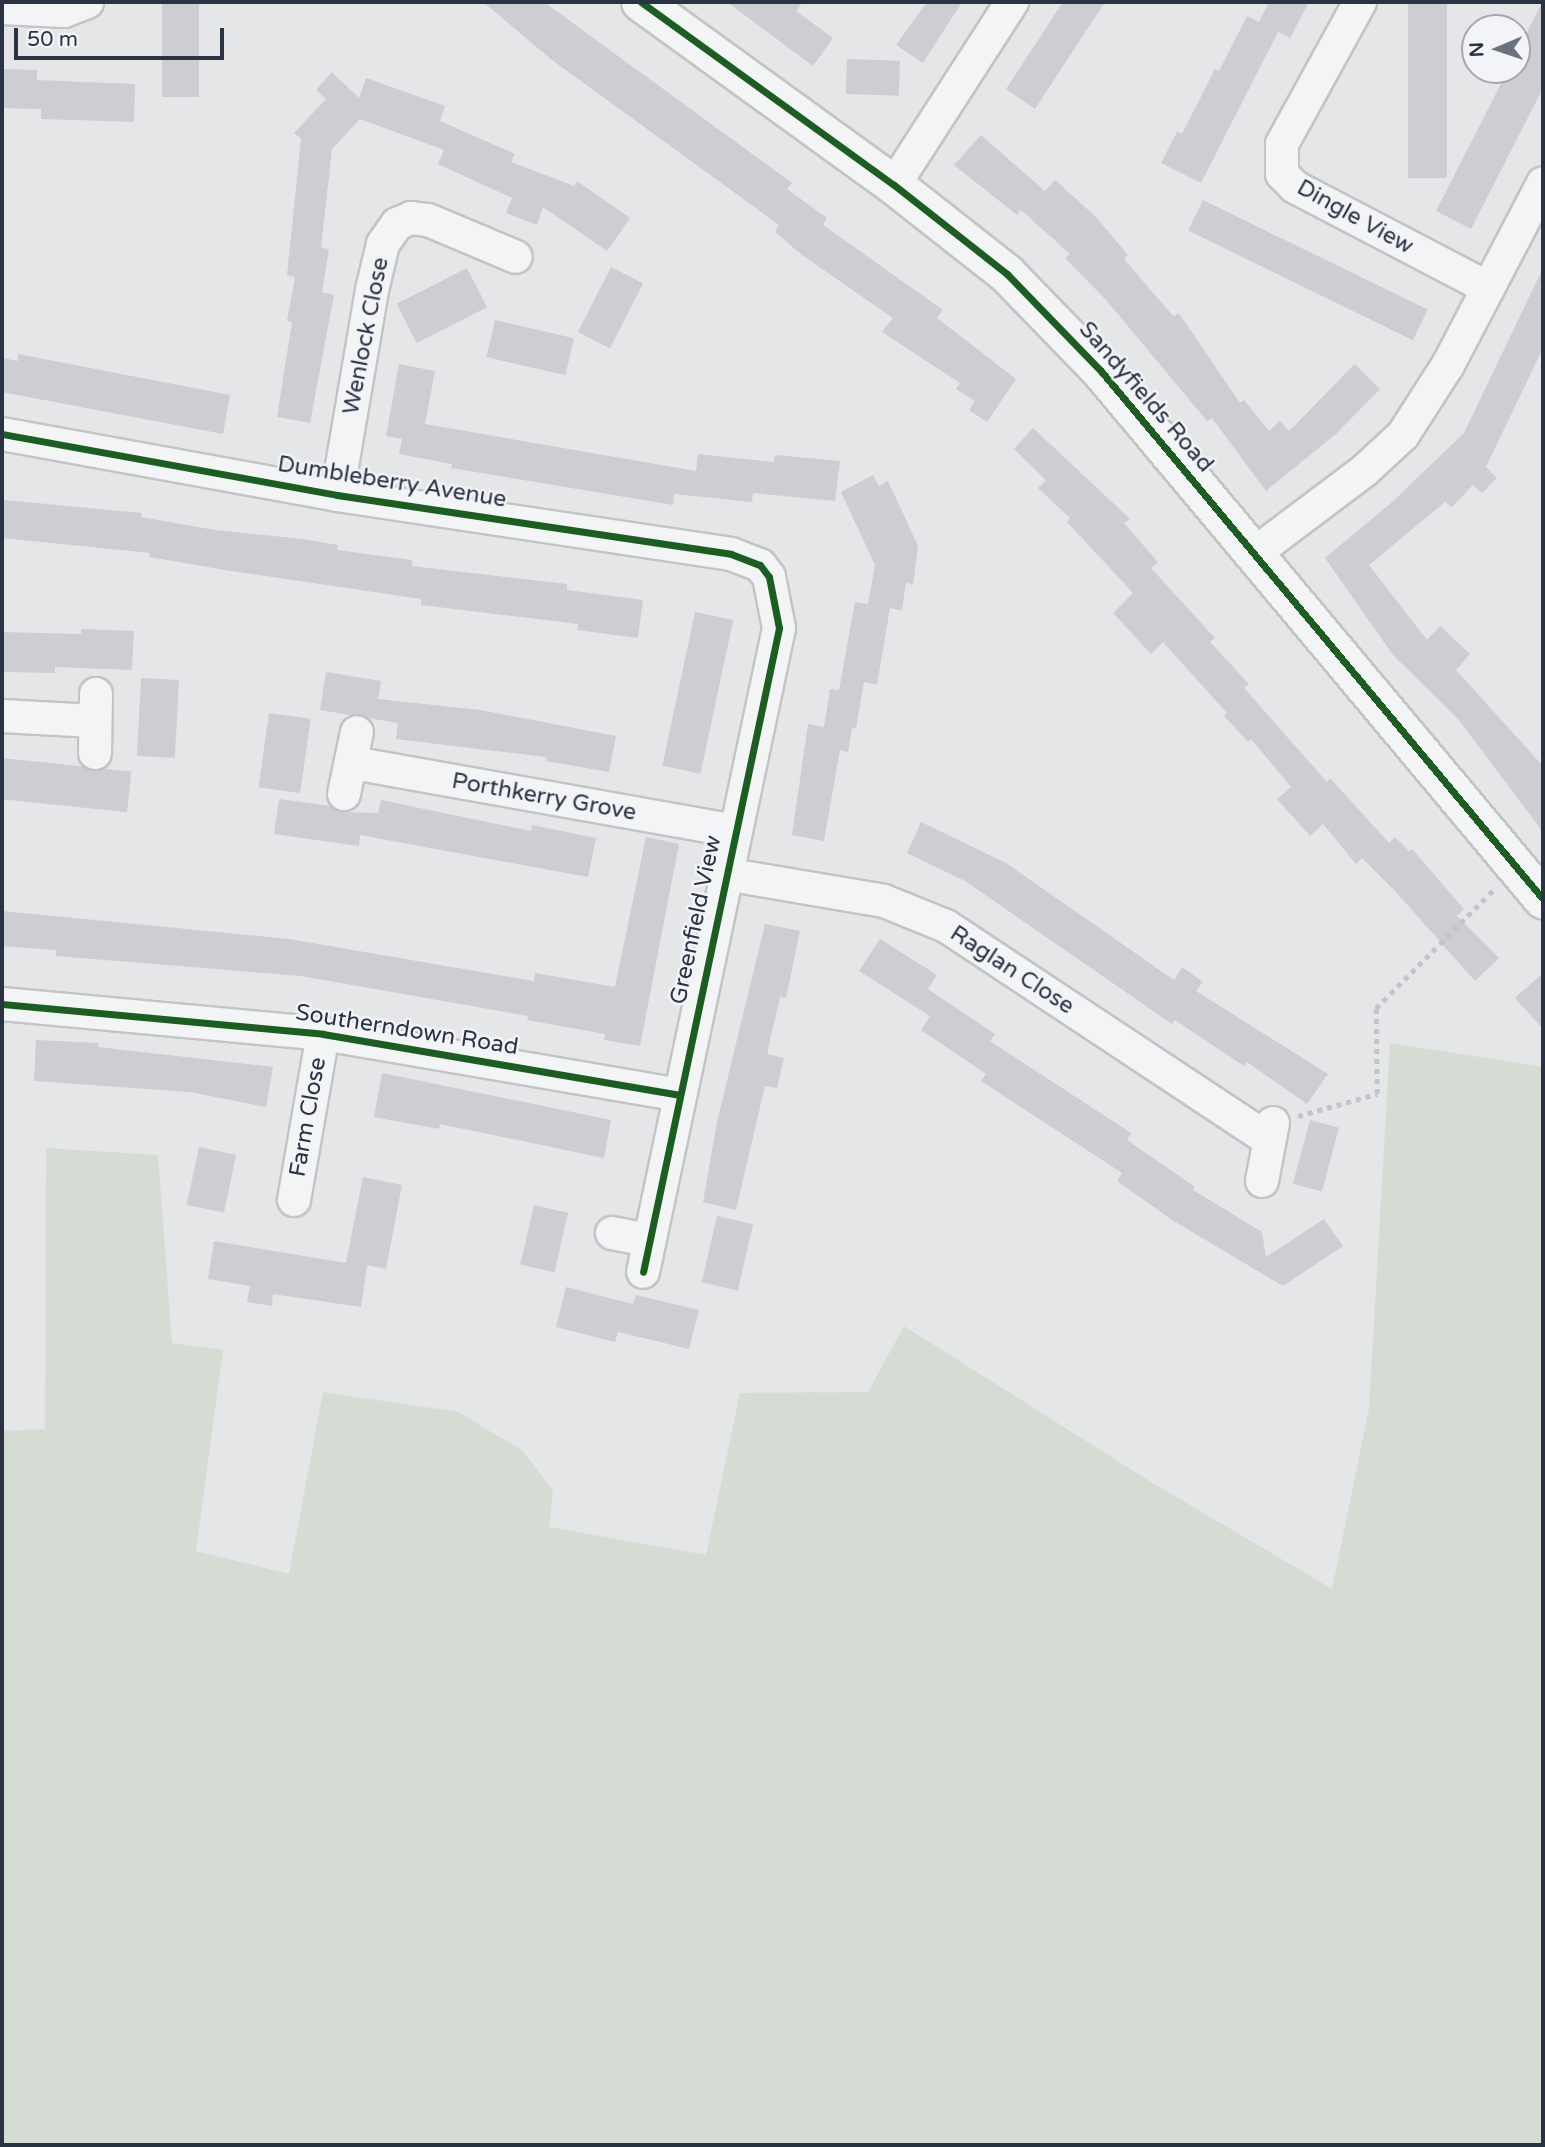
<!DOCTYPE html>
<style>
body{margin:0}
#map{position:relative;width:1545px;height:2147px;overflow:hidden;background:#e4e6e8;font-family:"Varela Round",sans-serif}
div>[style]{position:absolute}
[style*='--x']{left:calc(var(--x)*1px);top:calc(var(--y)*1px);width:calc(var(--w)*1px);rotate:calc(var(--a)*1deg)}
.green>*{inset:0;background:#d4dcd4}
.building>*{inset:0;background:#ccced1;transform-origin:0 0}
.path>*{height:4.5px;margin-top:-2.25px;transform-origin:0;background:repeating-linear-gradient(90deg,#c3c4c9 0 5px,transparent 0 10px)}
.roads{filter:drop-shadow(2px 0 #c2c4c6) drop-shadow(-2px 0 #c2c4c6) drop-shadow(0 2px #c2c4c6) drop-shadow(0 -2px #c2c4c6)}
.minor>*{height:32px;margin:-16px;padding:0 16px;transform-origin:16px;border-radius:16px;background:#f3f4f6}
.tertiary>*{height:38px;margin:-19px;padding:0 19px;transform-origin:19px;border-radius:19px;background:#f3f4f6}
.cycleway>*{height:7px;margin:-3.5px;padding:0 3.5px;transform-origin:3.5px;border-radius:3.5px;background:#1b5e20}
span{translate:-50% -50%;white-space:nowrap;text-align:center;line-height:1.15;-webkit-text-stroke:5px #f2f4f8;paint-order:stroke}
.street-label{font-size:23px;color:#293343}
.frame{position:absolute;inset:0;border:4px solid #293343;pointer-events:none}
.north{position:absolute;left:1461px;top:14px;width:70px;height:70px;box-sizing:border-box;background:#f2f4f8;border:2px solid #a2a7b0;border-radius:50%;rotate:268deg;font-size:19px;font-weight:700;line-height:28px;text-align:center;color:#293343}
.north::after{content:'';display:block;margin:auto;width:24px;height:32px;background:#6a727d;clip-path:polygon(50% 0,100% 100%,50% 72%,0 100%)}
.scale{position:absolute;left:14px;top:28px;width:210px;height:32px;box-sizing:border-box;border:4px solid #293343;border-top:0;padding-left:9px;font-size:21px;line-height:24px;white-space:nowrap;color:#293343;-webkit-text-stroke:5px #f2f4f8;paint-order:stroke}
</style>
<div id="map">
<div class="green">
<i style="clip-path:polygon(1390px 1043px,1543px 1067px,1543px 2145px,2px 2145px,2px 1431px,45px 1429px,46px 1148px,158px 1155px,172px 1343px,223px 1350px,196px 1551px,289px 1574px,323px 1392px,458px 1412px,523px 1451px,553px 1491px,549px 1527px,706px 1555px,740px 1393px,868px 1392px,904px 1326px,1151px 1482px,1332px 1589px,1369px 1409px)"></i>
</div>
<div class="building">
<i style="left:162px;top:2px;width:37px;height:95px"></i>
<i style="clip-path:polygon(483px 2px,544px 2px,792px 183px,787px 189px,827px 218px,823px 225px,943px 310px,937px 318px,1016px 379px,987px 422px,969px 410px,975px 401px,956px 389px,960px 383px,882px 332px,893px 318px,802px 255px,775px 232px,779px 225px,552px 60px)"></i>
<i style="clip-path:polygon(727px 2px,803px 2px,796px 11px,833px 38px,813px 66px)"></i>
<i style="clip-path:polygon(927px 2px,962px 2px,923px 63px,896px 45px)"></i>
<i style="clip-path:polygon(1063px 2px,1105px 2px,1035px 109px,1006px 89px)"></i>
<i style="clip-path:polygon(1269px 2px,1309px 2px,1290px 38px,1278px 32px,1201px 183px,1161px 163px,1177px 132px,1182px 134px,1215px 69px,1219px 71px,1247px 16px,1259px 22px)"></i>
<i style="left:1408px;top:2px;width:39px;height:176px"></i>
<i style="clip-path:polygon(1542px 2px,1543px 88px,1471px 229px,1436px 211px,1508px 70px,1517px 70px,1517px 53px)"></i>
<i style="left:847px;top:59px;width:53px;height:35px;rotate:2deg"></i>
<i style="clip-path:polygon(2px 69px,37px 70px,37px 80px,135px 84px,134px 122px,41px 119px,41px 109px,2px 108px)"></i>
<i style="clip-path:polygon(332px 72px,359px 98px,366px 78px,445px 106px,440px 121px,515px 154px,511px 162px,574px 186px,577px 181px,630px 218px,607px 251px,543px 207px,537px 225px,506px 213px,512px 198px,438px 164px,444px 150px,360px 119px,332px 149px,321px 248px,329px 249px,322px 292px,334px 295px,310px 423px,277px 417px,292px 322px,287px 321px,295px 277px,287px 275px,301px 139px,294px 133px,326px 99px,316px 90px)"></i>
<i style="clip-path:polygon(981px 135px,1045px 191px,1055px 180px,1095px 216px,1128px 255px,1124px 259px,1174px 317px,1178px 313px,1185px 322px,1240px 403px,1244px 400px,1269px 431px,1280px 421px,1289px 431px,1355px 364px,1380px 389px,1337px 433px,1266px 491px,1212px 418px,1207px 421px,1107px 301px,1065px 258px,1070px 254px,1021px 210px,1017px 215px,954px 165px)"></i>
<i style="left:1203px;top:200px;width:250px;height:34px;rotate:26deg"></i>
<i style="left:611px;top:267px;width:36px;height:73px;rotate:27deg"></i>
<i style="left:467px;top:268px;width:44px;height:79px;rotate:63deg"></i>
<i style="clip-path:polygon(1543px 268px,1543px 348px,1486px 467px,1497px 478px,1482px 493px,1473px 485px,1452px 507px,1445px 502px,1369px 565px,1427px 640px,1440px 626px,1470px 654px,1456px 670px,1543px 766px,1543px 832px,1458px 719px,1393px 655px,1325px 558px,1390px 504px,1464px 433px)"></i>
<i style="left:495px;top:320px;width:81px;height:38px;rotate:13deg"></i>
<i style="clip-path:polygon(18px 354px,230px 395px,223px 434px,2px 392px,2px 358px,18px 361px)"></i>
<i style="clip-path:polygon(399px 364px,435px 371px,425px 424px,696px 471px,698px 454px,774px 462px,775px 455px,840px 461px,835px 501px,753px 493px,752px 502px,674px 494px,673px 505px,451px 468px,452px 464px,399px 454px,402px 439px,386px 436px)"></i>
<i style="clip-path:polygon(1033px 428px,1130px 519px,1124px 523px,1158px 562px,1151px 568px,1215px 638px,1210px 642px,1249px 684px,1244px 688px,1327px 782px,1330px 778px,1389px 843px,1395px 837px,1409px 851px,1412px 849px,1464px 909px,1457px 916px,1499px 958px,1475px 981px,1395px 891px,1362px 858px,1356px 864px,1323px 824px,1310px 836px,1277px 799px,1291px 787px,1251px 739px,1248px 742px,1224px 716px,1227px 713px,1163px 642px,1151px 654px,1113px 613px,1133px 593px,1067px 522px,1070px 518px,1038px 488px,1046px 480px,1014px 449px)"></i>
<i style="clip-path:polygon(873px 475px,879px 486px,888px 481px,918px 546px,913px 585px,906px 582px,902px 611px,890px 608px,877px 685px,864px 682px,856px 728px,852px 728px,848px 752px,840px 750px,824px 841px,792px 835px,808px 724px,824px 727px,830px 689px,839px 690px,855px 602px,868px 604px,875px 565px,841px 492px)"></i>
<i style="clip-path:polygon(4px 500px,142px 513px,141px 517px,215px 530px,303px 539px,338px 545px,337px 550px,412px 560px,412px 566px,567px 584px,567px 590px,643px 600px,638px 638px,577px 630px,578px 624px,421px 605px,421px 599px,225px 570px,149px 557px,150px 553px,2px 538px)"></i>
<i style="left:695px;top:612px;width:39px;height:157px;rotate:12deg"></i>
<i style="clip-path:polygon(81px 629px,134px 631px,132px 670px,55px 667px,55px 673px,2px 672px,2px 632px,81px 634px)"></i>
<i style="clip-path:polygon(326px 672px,381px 681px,378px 699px,480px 710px,616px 736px,609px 772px,546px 761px,546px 757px,396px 739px,398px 723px,320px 710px)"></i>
<i style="left:141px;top:678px;width:38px;height:78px;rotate:3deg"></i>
<i style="left:269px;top:713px;width:42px;height:75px;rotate:8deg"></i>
<i style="left:2px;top:758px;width:130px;height:41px;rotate:6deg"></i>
<i style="clip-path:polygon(279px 799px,331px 806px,341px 812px,378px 813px,381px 800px,531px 831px,532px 825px,596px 838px,588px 877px,360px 835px,359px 846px,274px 834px)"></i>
<i style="clip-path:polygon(921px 822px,1006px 863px,1174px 980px,1182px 967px,1203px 982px,1196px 991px,1328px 1074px,1307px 1104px,1247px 1062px,1244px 1066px,1175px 1020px,1172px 1024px,965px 881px,907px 853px)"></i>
<i style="clip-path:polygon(646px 837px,679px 844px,640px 1046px,604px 1040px,605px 1034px,527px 1020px,528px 1016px,301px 976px,56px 956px,56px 950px,2px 946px,2px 911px,289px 939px,534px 981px,535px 973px,615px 987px)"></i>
<i style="clip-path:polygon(765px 924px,800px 931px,786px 998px,780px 997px,768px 1049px,768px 1054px,784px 1058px,777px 1088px,765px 1086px,736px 1210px,703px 1202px,717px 1122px)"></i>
<i style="clip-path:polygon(880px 939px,937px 975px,928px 989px,995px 1034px,990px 1041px,1131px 1133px,1127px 1140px,1195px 1187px,1193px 1190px,1262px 1232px,1266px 1257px,1324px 1219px,1343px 1246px,1283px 1286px,1172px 1220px,1117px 1181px,1122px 1173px,981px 1081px,986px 1074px,921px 1030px,930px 1016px,859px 971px)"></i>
<i style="clip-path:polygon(1543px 973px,1543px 1029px,1515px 998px)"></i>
<i style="clip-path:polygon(36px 1040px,99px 1043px,98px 1047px,273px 1067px,266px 1107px,190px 1092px,34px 1081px)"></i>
<i style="clip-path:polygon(382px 1073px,611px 1120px,604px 1158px,440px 1124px,439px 1129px,374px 1117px)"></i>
<i style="left:1310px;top:1120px;width:30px;height:66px;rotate:15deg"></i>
<i style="left:199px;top:1147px;width:38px;height:59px;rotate:12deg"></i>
<i style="clip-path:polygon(363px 1177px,402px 1185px,386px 1269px,367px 1265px,361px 1307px,273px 1294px,272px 1306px,247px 1302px,250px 1286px,208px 1279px,214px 1241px,346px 1263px)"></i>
<i style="left:534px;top:1205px;width:35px;height:61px;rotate:13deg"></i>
<i style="left:717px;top:1216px;width:37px;height:68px;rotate:13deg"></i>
<i style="clip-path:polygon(566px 1287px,633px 1304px,636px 1295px,699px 1310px,689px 1349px,618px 1332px,615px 1342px,556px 1327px)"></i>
</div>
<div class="path">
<i style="--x:1298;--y:1116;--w:82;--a:-15.6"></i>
<i style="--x:1377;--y:1094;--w:86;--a:-90.7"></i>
<i style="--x:1376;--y:1008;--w:166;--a:-45.2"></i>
</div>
<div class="roads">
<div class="minor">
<i style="--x:1360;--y:2;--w:162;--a:118.8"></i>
<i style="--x:1282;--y:144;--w:30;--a:90"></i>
<i style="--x:1282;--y:174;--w:18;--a:45"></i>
<i style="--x:1295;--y:187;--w:218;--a:27.6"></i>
<i style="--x:2;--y:8;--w:62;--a:2.8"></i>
<i style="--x:64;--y:11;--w:25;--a:-21"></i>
<i style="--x:894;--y:185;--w:218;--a:-57.2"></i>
<i style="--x:2;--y:434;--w:341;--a:10.3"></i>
<i style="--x:337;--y:495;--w:398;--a:8.5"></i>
<i style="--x:731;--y:554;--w:31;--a:21"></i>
<i style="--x:760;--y:565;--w:15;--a:53"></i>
<i style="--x:769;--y:577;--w:52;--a:78.9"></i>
<i style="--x:779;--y:628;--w:658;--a:101.92"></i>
<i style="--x:337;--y:495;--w:208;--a:-80.3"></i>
<i style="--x:372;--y:290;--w:47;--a:-76.6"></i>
<i style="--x:383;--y:244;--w:24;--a:-55"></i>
<i style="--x:397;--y:224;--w:15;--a:-23"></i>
<i style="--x:411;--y:218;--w:17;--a:7"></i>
<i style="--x:428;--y:220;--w:95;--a:22.8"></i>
<i style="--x:1255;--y:553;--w:136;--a:-37"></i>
<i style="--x:1364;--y:471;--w:53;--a:-42.7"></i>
<i style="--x:1403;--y:435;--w:83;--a:-57.3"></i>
<i style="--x:1448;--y:365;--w:205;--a:-62.4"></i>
<i style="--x:2;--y:716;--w:92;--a:3.1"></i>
<i style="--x:95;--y:753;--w:59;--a:-89"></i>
<i style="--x:353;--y:763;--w:387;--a:10.1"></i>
<i style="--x:344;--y:794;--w:63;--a:-78.2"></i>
<i style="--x:725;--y:874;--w:161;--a:9.6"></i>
<i style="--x:884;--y:901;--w:67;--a:22"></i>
<i style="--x:946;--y:926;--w:387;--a:33.5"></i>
<i style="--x:2;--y:1004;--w:322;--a:5.3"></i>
<i style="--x:323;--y:1034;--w:361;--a:9.7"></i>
<i style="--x:1262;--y:1181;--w:59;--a:-79.3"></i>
<i style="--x:294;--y:1200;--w:169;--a:-80.1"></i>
<i style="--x:612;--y:1233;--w:38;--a:11"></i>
</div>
<div class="tertiary">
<i style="--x:641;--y:2;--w:312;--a:35.9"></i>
<i style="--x:894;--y:185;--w:144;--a:38.2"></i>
<i style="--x:1007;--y:274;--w:135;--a:45.9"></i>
<i style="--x:1101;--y:371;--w:689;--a:50.07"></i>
</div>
</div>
<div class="cycleway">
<i style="--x:641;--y:2;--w:312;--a:35.9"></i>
<i style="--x:894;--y:185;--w:144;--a:38.2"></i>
<i style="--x:1007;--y:274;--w:135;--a:45.9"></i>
<i style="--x:1101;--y:371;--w:689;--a:50.07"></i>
<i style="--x:2;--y:434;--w:341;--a:10.3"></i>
<i style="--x:337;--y:495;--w:398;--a:8.5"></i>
<i style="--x:731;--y:554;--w:31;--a:21"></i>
<i style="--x:760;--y:565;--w:15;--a:53"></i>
<i style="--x:769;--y:577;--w:52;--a:78.9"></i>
<i style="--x:779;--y:628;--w:658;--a:101.92"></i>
<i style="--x:2;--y:1004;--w:322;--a:5.3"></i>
<i style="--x:323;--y:1034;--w:361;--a:9.7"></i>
</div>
<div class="street-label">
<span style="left:1355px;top:217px;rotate:29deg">Dingle View</span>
<span style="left:366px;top:336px;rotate:-79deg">Wenlock Close</span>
<span style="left:1146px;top:397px;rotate:49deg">Sandyfields Road</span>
<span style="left:392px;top:482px;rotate:9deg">Dumbleberry Avenue</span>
<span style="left:544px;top:797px;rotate:10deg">Porthkerry Grove</span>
<span style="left:696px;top:920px;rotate:-78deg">Greenfield View</span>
<span style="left:1012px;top:970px;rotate:33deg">Raglan Close</span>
<span style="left:407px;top:1030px;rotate:9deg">Southerndown Road</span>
<span style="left:308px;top:1117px;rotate:-80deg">Farm Close</span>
</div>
<div class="frame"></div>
<div class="north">N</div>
<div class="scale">50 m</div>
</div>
